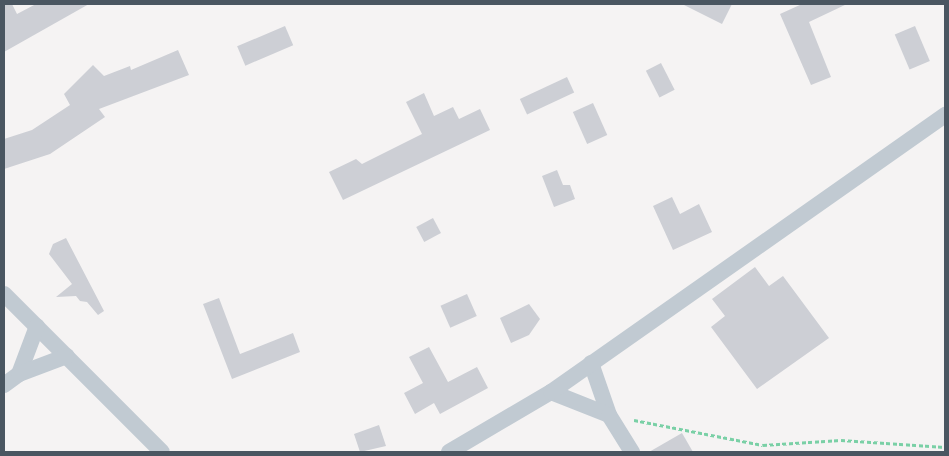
<!DOCTYPE html>
<style>
body{margin:0}
#map{position:relative;width:949px;height:456px;overflow:hidden;background:#f5f3f3;font-family:"IBM Plex Sans",sans-serif}
div>[style]{position:absolute}
[style*='--x']{left:calc(var(--x)*1px);top:calc(var(--y)*1px);width:calc(var(--w)*1px);rotate:calc(var(--a)*1deg)}
.building>*{inset:0;background:#cdcfd5;transform-origin:0 0}
.path>*{height:3px;margin-top:-1.5px;transform-origin:0;background:repeating-linear-gradient(90deg,#7ad0a6 0 4px,transparent 0 6.5px)}
.street>*{height:16px;margin:-8px;padding:0 8px;transform-origin:8px;border-radius:8px;background:#c1cad2}
span{translate:-50% -50%;white-space:nowrap;text-align:center;line-height:1.15;-webkit-text-stroke:4px #fff;paint-order:stroke}
.frame{position:absolute;inset:0;border:5px solid #4a5661;pointer-events:none}
</style>
<div id="map">
<div class="building">
<i style="clip-path:polygon(4px 4px,12px 4px,17px 14px,36px 4px,89px 4px,4px 52px)"></i>
<i style="clip-path:polygon(682px 4px,732px 4px,722px 24px)"></i>
<i style="clip-path:polygon(802px 4px,847px 4px,809px 22px,831px 77px,811px 85px,780px 14px)"></i>
<i style="left:285px;top:26px;width:21px;height:52px;rotate:67deg"></i>
<i style="left:915px;top:26px;width:38px;height:22px;rotate:67deg"></i>
<i style="clip-path:polygon(178px 50px,189px 75px,99px 109px,105px 117px,50px 154px,4px 169px,4px 139px,32px 130px,70px 105px,64px 94px,93px 65px,104px 76px,130px 66px,131px 70px)"></i>
<i style="left:661px;top:63px;width:30px;height:17px;rotate:63deg"></i>
<i style="left:567px;top:77px;width:17px;height:52px;rotate:65deg"></i>
<i style="clip-path:polygon(424px 93px,434px 116px,453px 107px,459px 119px,480px 109px,490px 130px,343px 200px,329px 172px,356px 159px,362px 164px,422px 134px,406px 102px)"></i>
<i style="left:593px;top:103px;width:35px;height:22px;rotate:66deg"></i>
<i style="clip-path:polygon(557px 170px,563px 185px,570px 185px,575px 199px,554px 207px,542px 176px)"></i>
<i style="clip-path:polygon(672px 197px,680px 214px,699px 204px,712px 232px,673px 250px,653px 206px)"></i>
<i style="left:433px;top:218px;width:17px;height:19px;rotate:62deg"></i>
<i style="clip-path:polygon(66px 238px,104px 311px,98px 315px,87px 302px,80px 301px,76px 296px,56px 297px,72px 284px,49px 254px,53px 244px)"></i>
<i style="clip-path:polygon(755px 267px,769px 286px,783px 276px,829px 338px,757px 389px,711px 327px,725px 316px,712px 299px)"></i>
<i style="left:467px;top:294px;width:24px;height:29px;rotate:66deg"></i>
<i style="clip-path:polygon(219px 298px,240px 354px,293px 333px,300px 352px,232px 379px,203px 304px)"></i>
<i style="clip-path:polygon(529px 304px,540px 319px,529px 335px,511px 343px,500px 318px)"></i>
<i style="clip-path:polygon(429px 347px,448px 382px,477px 367px,488px 388px,440px 414px,434px 403px,415px 414px,404px 393px,423px 383px,409px 357px)"></i>
<i style="clip-path:polygon(379px 425px,386px 446px,360px 452px,354px 434px)"></i>
<i style="clip-path:polygon(682px 433px,693px 452px,649px 452px)"></i>
</div>
<div class="path">
<i style="--x:634;--y:420;--w:131;--a:11"></i>
<i style="--x:763;--y:445;--w:78;--a:-3.7"></i>
<i style="--x:841;--y:440;--w:104;--a:3.9"></i>
</div>
<div class="street">
<i style="--x:4;--y:294;--w:223;--a:45"></i>
<i style="--x:591;--y:363;--w:55;--a:70.9"></i>
<i style="--x:19;--y:374;--w:51;--a:-69.4"></i>
<i style="--x:4;--y:385;--w:19;--a:-36"></i>
<i style="--x:19;--y:374;--w:51;--a:-20.6"></i>
<i style="--x:551;--y:392;--w:62;--a:21.6"></i>
<i style="--x:609;--y:415;--w:44;--a:58.1"></i>
<i style="--x:449;--y:452;--w:118;--a:-30.5"></i>
<i style="--x:551;--y:392;--w:482;--a:-35.1"></i>
</div>
<div class="frame"></div>
</div>
